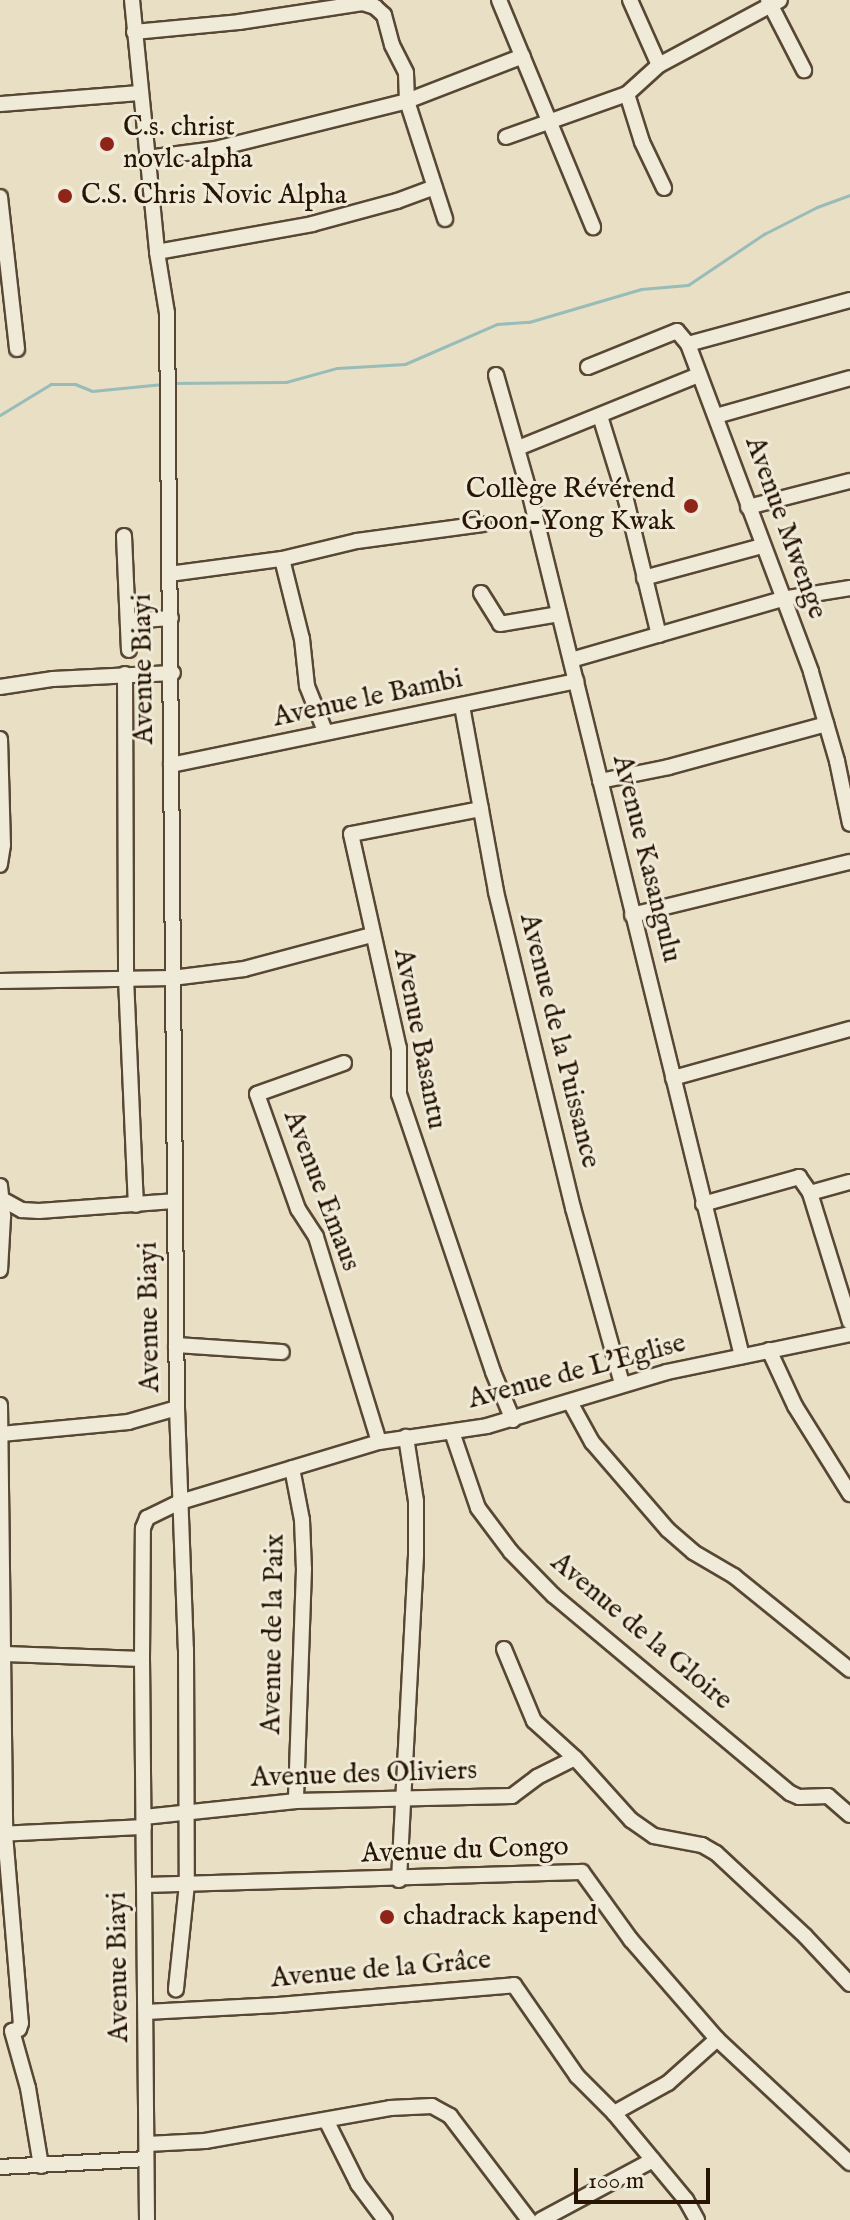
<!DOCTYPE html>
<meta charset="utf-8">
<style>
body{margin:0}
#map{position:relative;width:850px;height:2220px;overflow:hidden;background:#e8dfc5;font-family:"IM FELL English",serif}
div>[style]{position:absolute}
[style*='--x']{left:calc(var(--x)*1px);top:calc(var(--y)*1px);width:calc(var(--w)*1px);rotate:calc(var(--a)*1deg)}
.stream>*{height:3px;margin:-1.5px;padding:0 1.5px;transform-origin:1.5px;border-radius:1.5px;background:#98bcb8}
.roads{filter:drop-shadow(2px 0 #574733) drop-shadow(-2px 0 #574733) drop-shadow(0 2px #574733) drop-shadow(0 -2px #574733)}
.minor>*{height:14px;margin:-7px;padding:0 7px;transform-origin:7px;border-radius:7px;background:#f0ead9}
.dots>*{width:22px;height:22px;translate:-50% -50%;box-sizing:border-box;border:4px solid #f0ead9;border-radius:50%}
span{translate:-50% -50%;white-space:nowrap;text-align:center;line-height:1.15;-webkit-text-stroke:6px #f0ead9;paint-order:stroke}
.poi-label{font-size:28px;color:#271402}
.left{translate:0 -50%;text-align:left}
.right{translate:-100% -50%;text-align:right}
.street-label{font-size:28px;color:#271402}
.scale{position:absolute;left:574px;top:2168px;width:136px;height:36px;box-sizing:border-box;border:4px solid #271402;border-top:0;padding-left:10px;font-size:24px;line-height:28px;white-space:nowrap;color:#271402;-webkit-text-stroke:6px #f0ead9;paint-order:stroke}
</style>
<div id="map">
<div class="stream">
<i style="--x:171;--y:383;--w:115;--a:-0.5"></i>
<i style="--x:286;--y:382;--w:53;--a:-15.4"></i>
<i style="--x:337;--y:368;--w:68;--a:-3.4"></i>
<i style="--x:405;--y:364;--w:100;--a:-23.5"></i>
<i style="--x:497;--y:324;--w:32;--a:-4"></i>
<i style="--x:529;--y:322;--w:117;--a:-16.4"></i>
<i style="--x:641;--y:289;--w:47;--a:-4.9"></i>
<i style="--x:688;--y:285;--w:92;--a:-33.9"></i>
<i style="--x:764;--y:234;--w:59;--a:-27"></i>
<i style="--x:817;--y:207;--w:35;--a:-20"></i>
<i style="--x:0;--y:415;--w:60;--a:-31.3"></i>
<i style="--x:51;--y:384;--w:24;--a:0"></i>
<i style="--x:75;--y:384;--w:18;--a:22"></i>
<i style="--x:92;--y:391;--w:71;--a:-5.6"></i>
</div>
<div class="roads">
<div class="minor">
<i style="--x:132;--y:0;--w:253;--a:84.3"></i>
<i style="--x:157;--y:252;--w:62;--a:80.7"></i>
<i style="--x:167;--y:313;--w:1095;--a:89.48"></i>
<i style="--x:177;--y:1408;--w:241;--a:87.9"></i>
<i style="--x:186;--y:1649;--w:235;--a:89.8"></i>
<i style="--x:187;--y:1884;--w:106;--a:96"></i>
<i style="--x:499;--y:0;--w:246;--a:67.5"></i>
<i style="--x:630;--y:0;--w:71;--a:66"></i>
<i style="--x:768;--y:0;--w:79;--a:62.8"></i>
<i style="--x:134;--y:32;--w:105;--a:-5.4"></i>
<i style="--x:239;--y:22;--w:125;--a:-8.7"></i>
<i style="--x:363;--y:3;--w:13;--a:18"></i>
<i style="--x:375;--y:7;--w:12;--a:42"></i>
<i style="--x:384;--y:15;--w:31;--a:75"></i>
<i style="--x:392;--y:45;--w:31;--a:63"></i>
<i style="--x:406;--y:73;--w:28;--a:88"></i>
<i style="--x:407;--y:101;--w:124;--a:72.1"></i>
<i style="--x:627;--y:94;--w:50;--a:72.6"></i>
<i style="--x:642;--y:142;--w:51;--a:64.4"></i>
<i style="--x:0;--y:104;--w:139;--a:-4.5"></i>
<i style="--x:506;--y:137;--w:128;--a:-19.6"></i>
<i style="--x:627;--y:94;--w:43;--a:-42.2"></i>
<i style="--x:659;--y:65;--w:137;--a:-28.2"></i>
<i style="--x:147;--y:158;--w:69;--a:-7.5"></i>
<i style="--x:215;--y:149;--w:198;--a:-14"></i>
<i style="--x:407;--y:101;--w:124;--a:-21.2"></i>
<i style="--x:0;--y:197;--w:153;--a:83.6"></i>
<i style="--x:157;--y:252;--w:158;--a:-10.2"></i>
<i style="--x:312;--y:224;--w:88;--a:-15.1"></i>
<i style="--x:397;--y:201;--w:40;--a:-20.2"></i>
<i style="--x:688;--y:344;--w:168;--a:-15.2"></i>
<i style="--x:588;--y:367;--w:96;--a:-22"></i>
<i style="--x:677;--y:331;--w:17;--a:50"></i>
<i style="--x:688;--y:344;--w:350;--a:69.4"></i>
<i style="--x:811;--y:672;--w:93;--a:73.7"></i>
<i style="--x:837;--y:761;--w:64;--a:78.3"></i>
<i style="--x:496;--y:375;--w:121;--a:74.1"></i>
<i style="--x:529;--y:491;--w:891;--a:76.17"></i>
<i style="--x:600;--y:416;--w:88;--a:72.8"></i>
<i style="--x:626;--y:500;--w:139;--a:76.3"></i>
<i style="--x:716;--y:416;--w:139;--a:-15.8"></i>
<i style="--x:518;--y:448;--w:195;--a:-22"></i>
<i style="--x:748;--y:507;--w:105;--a:-14.3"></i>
<i style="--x:124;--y:536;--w:114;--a:87.5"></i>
<i style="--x:282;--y:559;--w:82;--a:76"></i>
<i style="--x:302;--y:639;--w:47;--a:83.9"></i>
<i style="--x:307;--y:686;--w:48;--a:68.2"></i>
<i style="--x:169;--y:574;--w:114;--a:-7.6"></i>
<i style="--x:282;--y:559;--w:77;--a:-13.5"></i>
<i style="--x:357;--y:541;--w:127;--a:-7.7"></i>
<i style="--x:644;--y:578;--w:122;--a:-15.2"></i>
<i style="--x:481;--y:593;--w:36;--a:58"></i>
<i style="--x:500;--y:624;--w:60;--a:-9.6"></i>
<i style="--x:128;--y:621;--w:43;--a:-4"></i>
<i style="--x:571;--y:660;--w:220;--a:-16.1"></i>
<i style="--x:782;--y:599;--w:69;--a:-9.2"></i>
<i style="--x:125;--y:674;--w:304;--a:89.8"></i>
<i style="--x:126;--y:978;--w:227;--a:87.5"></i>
<i style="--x:0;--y:687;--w:54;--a:-8.6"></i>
<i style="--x:53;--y:679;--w:120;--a:-2.9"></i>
<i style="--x:462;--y:706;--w:189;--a:79.6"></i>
<i style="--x:496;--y:892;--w:325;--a:76.3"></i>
<i style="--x:573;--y:1208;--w:183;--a:74.4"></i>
<i style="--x:0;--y:739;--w:106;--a:88.4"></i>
<i style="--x:3;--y:845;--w:20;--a:99"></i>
<i style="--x:171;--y:765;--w:414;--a:-11.7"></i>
<i style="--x:600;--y:781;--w:70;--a:-11.5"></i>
<i style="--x:669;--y:767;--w:163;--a:-15.3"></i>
<i style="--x:481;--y:809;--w:132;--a:169.1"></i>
<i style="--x:351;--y:834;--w:219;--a:77.4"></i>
<i style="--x:399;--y:1048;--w:46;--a:90"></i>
<i style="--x:399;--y:1094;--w:293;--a:71.3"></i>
<i style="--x:493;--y:1372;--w:52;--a:67.4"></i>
<i style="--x:632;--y:915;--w:224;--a:-13.7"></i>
<i style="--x:0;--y:981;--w:172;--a:-1"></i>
<i style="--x:172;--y:978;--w:73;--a:-7.1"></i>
<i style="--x:244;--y:969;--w:132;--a:-14.9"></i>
<i style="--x:344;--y:1063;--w:92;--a:160.4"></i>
<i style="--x:257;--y:1094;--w:122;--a:70.4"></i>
<i style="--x:298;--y:1209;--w:33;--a:57"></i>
<i style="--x:316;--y:1237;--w:214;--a:72.9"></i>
<i style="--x:673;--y:1078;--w:184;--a:-15.5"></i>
<i style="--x:0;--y:1186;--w:31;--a:84"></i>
<i style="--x:3;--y:1217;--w:53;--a:93.2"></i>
<i style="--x:810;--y:1193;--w:135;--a:72.8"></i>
<i style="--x:0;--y:1198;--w:25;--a:29"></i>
<i style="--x:22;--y:1210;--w:17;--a:3"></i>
<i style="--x:39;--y:1211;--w:135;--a:-4.2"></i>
<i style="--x:703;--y:1204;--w:100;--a:-15.7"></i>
<i style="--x:799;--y:1177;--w:19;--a:55"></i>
<i style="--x:810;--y:1193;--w:41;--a:-15.4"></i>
<i style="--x:176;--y:1345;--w:106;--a:3.8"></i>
<i style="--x:769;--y:1350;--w:62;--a:65.1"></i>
<i style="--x:795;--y:1406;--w:104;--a:58"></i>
<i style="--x:570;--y:1402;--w:46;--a:61.2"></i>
<i style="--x:592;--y:1442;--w:116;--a:49.2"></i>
<i style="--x:668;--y:1530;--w:33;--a:41"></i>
<i style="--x:693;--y:1552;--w:48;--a:30.3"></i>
<i style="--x:734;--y:1576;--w:149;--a:39"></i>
<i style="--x:0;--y:1405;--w:429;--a:89.3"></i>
<i style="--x:5;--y:1834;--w:190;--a:85.2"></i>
<i style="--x:21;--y:2023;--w:6;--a:108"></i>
<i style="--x:19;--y:2029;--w:7;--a:164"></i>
<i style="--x:452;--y:1432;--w:80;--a:71.1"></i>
<i style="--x:478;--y:1508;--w:55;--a:53.1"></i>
<i style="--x:511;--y:1552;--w:60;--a:45.7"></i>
<i style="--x:553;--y:1595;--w:309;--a:39.9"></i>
<i style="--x:790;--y:1793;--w:10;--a:24"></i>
<i style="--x:799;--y:1797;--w:29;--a:-2"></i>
<i style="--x:828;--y:1796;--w:29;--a:41"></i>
<i style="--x:1;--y:1434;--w:128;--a:-5.4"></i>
<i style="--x:128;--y:1422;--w:51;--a:-15.9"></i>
<i style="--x:292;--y:1468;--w:53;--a:79.1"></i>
<i style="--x:302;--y:1520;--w:49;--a:87.7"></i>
<i style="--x:304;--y:1569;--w:232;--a:92"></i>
<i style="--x:504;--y:1649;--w:78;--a:67.4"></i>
<i style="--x:534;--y:1721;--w:55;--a:42.1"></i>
<i style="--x:575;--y:1758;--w:84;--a:47.9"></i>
<i style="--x:631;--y:1820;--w:28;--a:35"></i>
<i style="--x:654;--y:1836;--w:49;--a:10.6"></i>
<i style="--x:702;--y:1845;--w:16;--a:30"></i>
<i style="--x:716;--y:1853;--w:122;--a:43"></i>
<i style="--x:805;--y:1936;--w:66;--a:46.8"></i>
<i style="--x:4;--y:1654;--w:138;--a:2.1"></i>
<i style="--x:144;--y:1817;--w:153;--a:-6"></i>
<i style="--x:296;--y:1801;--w:216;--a:-1.3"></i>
<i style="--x:512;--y:1796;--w:31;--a:-37"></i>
<i style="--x:537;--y:1777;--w:42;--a:-26.6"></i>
<i style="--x:0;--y:1834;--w:144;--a:-2.8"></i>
<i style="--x:399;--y:1880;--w:325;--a:-87"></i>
<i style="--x:416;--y:1555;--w:54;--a:-90"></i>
<i style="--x:416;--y:1501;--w:65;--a:-98.9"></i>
<i style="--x:144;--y:1885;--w:438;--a:-1.7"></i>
<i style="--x:582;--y:1872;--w:84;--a:54.2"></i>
<i style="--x:631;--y:1940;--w:131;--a:49"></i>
<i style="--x:717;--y:2039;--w:182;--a:43"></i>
<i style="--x:146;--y:2012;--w:132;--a:-3"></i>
<i style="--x:278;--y:2005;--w:237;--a:-4.8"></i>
<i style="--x:514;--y:1985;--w:111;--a:55.3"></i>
<i style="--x:577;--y:2076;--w:52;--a:45"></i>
<i style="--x:614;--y:2113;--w:113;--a:50.4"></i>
<i style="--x:686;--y:2200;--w:23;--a:61"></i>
<i style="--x:12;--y:2031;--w:59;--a:74.3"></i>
<i style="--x:28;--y:2088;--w:79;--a:80.5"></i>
<i style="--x:614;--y:2113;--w:62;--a:-29.1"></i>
<i style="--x:668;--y:2083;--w:66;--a:-41.9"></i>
<i style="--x:326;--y:2120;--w:72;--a:63.4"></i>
<i style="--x:358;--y:2184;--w:45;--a:53.1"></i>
<i style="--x:147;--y:2144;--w:58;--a:-3"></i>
<i style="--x:205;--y:2141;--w:188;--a:-10.1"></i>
<i style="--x:390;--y:2108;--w:42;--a:-2.7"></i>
<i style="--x:432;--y:2106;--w:21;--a:29"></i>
<i style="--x:450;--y:2116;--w:131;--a:52.8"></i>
<i style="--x:0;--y:2167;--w:146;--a:-3.1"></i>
<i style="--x:147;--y:2220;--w:561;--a:-90.51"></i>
<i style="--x:142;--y:1659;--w:131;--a:-89.6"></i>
<i style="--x:143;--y:1528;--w:11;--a:-68"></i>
<i style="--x:147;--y:1518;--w:37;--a:-26"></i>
<i style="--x:180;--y:1502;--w:208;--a:-16.8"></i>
<i style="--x:379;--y:1442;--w:109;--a:-8.4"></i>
<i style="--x:487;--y:1426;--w:188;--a:-16.7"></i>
<i style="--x:667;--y:1372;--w:187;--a:-11.7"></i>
<i style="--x:541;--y:2220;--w:127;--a:-28.2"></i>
</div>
</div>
<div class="dots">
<i style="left:107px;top:144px;background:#8f2418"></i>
<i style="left:65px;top:196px;background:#8f2418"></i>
<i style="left:691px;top:506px;background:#8f2418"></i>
<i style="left:387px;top:1917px;background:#8f2418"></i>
</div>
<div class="poi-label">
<span class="left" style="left:123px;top:144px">C.s. christ<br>novlc alpha</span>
<span class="left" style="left:81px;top:196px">C.S. Chris Novic Alpha</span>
<span class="right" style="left:675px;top:506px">Collège Révérend<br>Goon-Yong Kwak</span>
<span class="left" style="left:403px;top:1917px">chadrack kapend</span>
</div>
<div class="street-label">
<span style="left:785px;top:528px;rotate:70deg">Avenue Mwenge</span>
<span style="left:144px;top:669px;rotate:-91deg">Avenue Biayi</span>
<span style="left:368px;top:699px;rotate:-12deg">Avenue le Bambi</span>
<span style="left:646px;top:859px;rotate:76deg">Avenue Kasangulu</span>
<span style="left:419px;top:1039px;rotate:79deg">Avenue Basantu</span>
<span style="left:559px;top:1041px;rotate:76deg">Avenue de la Puissance</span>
<span style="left:321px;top:1191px;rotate:69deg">Avenue Emaus</span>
<span style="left:150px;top:1317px;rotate:-91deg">Avenue Biayi</span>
<span style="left:577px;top:1372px;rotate:-15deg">Avenue de L'Eglise</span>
<span style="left:641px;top:1632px;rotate:40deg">Avenue de la Gloire</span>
<span style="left:274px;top:1634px;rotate:-89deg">Avenue de la Paix</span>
<span style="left:364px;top:1775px;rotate:-2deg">Avenue des Oliviers</span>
<span style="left:465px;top:1851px;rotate:-2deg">Avenue du Congo</span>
<span style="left:119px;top:1967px;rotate:-91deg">Avenue Biayi</span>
<span style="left:381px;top:1970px;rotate:-5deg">Avenue de la Grâce</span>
</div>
<div class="scale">100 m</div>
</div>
